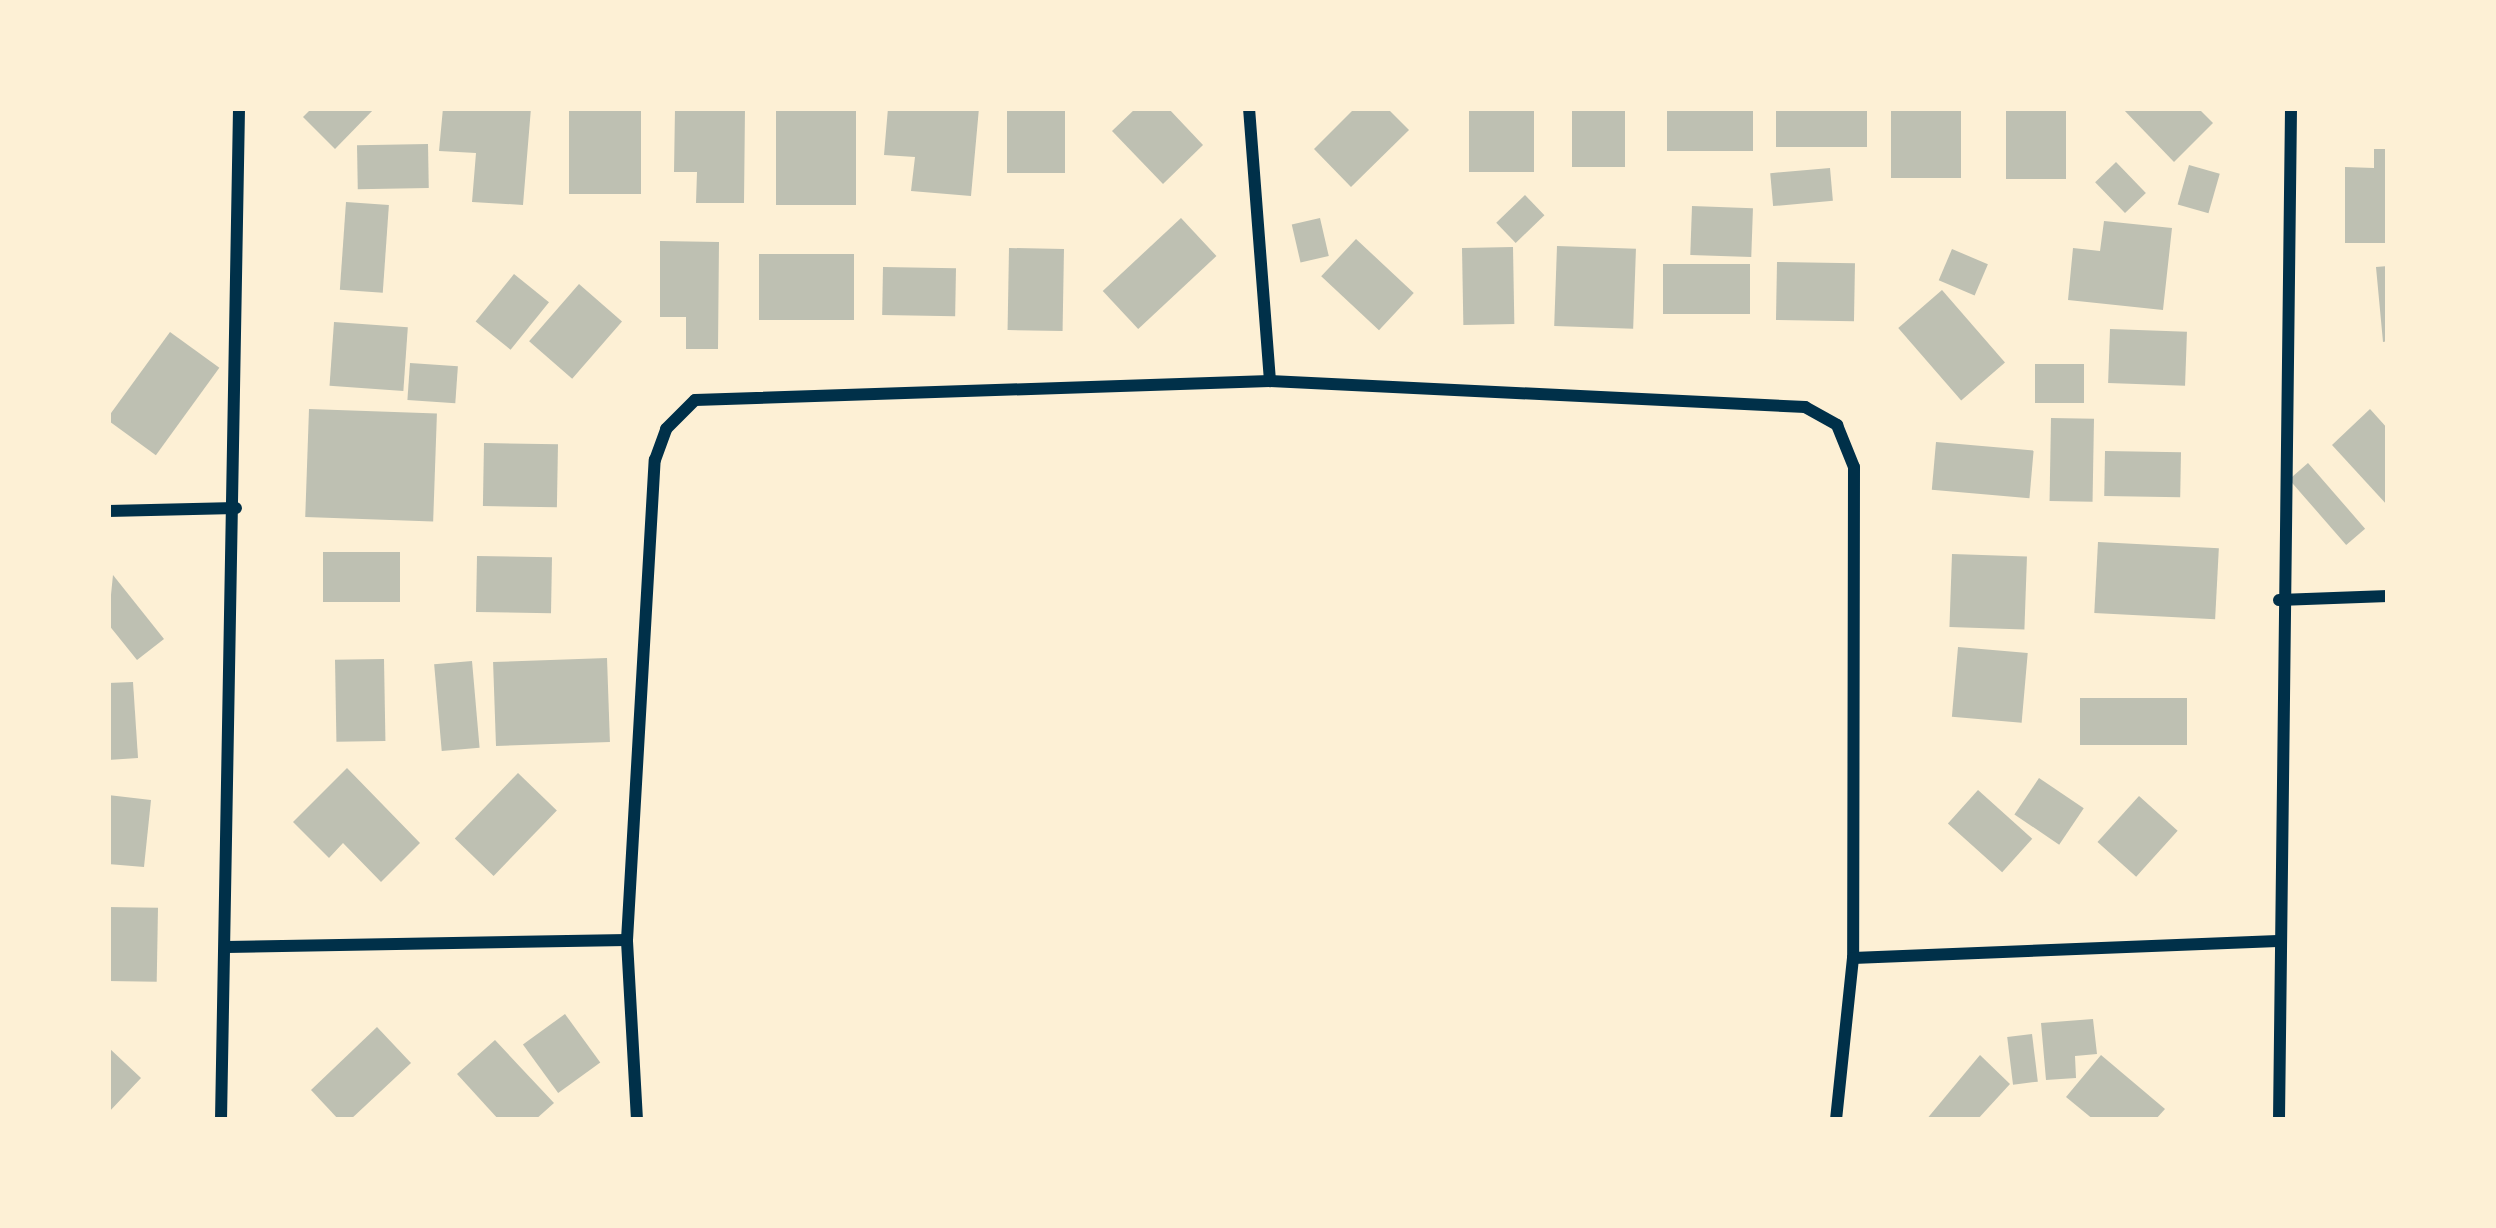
<!DOCTYPE html>
<style>
body{margin:0}
#map{position:relative;width:2496px;height:1228px;overflow:hidden;background:#fdf0d5;font-family:"Nunito Sans",sans-serif}
div>[style]{position:absolute}
[style*='--x']{left:calc(var(--x)*1px);top:calc(var(--y)*1px);width:calc(var(--w)*1px);rotate:calc(var(--a)*1deg)}
.building>*{inset:0;background:#bec0b2;transform-origin:0 0}
.minor>*{height:12px;margin:-6px;padding:0 6px;transform-origin:6px;border-radius:6px;background:#003049}
span{translate:-50% -50%;white-space:nowrap;text-align:center;line-height:1.15;-webkit-text-stroke:9px #fdf0d5;paint-order:stroke}
.frame{position:absolute;inset:0;border:111px solid #fdf0d5;pointer-events:none}
</style>
<div id="map">
<div class="building">
<i style="clip-path:polygon(312px 108px,375px 108px,335px 149px,303px 117px)"></i>
<i style="clip-path:polygon(443px 108px,531px 108px,523px 205px,472px 202px,476px 153px,439px 151px)"></i>
<i style="left:569px;top:108px;width:72px;height:86px"></i>
<i style="clip-path:polygon(675px 108px,745px 108px,744px 203px,696px 203px,697px 172px,674px 172px)"></i>
<i style="left:776px;top:108px;width:80px;height:97px"></i>
<i style="clip-path:polygon(888px 108px,979px 108px,971px 196px,911px 191px,915px 157px,884px 155px)"></i>
<i style="left:1007px;top:108px;width:58px;height:65px"></i>
<i style="clip-path:polygon(1136px 108px,1168px 108px,1203px 145px,1163px 184px,1112px 131px)"></i>
<i style="clip-path:polygon(1355px 108px,1387px 108px,1409px 130px,1351px 187px,1314px 149px)"></i>
<i style="left:1469px;top:108px;width:65px;height:64px"></i>
<i style="left:1572px;top:108px;width:53px;height:59px"></i>
<i style="left:1667px;top:108px;width:86px;height:43px"></i>
<i style="left:1776px;top:108px;width:91px;height:39px"></i>
<i style="left:1891px;top:108px;width:70px;height:70px"></i>
<i style="left:2006px;top:108px;width:60px;height:71px"></i>
<i style="clip-path:polygon(2122px 108px,2198px 108px,2213px 123px,2174px 162px)"></i>
<i style="left:428px;top:144px;width:44px;height:71px;rotate:89deg"></i>
<i style="clip-path:polygon(2374px 149px,2388px 149px,2388px 243px,2345px 243px,2345px 167px,2374px 168px)"></i>
<i style="left:2116px;top:162px;width:43px;height:29px;rotate:46deg"></i>
<i style="left:2189px;top:165px;width:32px;height:41px;rotate:16deg"></i>
<i style="left:1830px;top:168px;width:33px;height:60px;rotate:85deg"></i>
<i style="left:1525px;top:195px;width:28px;height:40px;rotate:46deg"></i>
<i style="left:346px;top:202px;width:43px;height:88px;rotate:4deg"></i>
<i style="left:1692px;top:206px;width:61px;height:49px;rotate:2deg"></i>
<i style="left:1181px;top:218px;width:52px;height:107px;rotate:47deg"></i>
<i style="left:1320px;top:218px;width:39px;height:29px;rotate:77deg"></i>
<i style="clip-path:polygon(2104px 221px,2172px 228px,2163px 310px,2068px 300px,2073px 248px,2100px 251px)"></i>
<i style="left:1356px;top:239px;width:79px;height:51px;rotate:43deg"></i>
<i style="clip-path:polygon(660px 241px,719px 242px,718px 349px,686px 349px,686px 317px,660px 317px)"></i>
<i style="left:1557px;top:246px;width:79px;height:80px;rotate:2deg"></i>
<i style="left:1513px;top:247px;width:77px;height:51px;rotate:89deg"></i>
<i style="left:1009px;top:248px;width:55px;height:82px;rotate:1deg"></i>
<i style="left:1952px;top:249px;width:39px;height:34px;rotate:23deg"></i>
<i style="left:759px;top:254px;width:95px;height:66px"></i>
<i style="left:1777px;top:262px;width:78px;height:58px;rotate:1deg"></i>
<i style="left:1663px;top:264px;width:87px;height:50px"></i>
<i style="clip-path:polygon(2388px 266px,2388px 341px,2383px 342px,2376px 267px)"></i>
<i style="left:883px;top:267px;width:73px;height:48px;rotate:1deg"></i>
<i style="left:514px;top:274px;width:45px;height:61px;rotate:39deg"></i>
<i style="left:579px;top:284px;width:57px;height:76px;rotate:41deg"></i>
<i style="left:1942px;top:290px;width:96px;height:58px;rotate:49deg"></i>
<i style="left:334px;top:322px;width:74px;height:64px;rotate:4deg"></i>
<i style="left:2110px;top:329px;width:77px;height:54px;rotate:2deg"></i>
<i style="left:170px;top:332px;width:61px;height:108px;rotate:36deg"></i>
<i style="left:410px;top:363px;width:48px;height:37px;rotate:4deg"></i>
<i style="left:2035px;top:364px;width:49px;height:39px"></i>
<i style="left:309px;top:409px;width:128px;height:108px;rotate:2deg"></i>
<i style="clip-path:polygon(2370px 409px,2388px 429px,2388px 506px,2332px 445px)"></i>
<i style="left:2051px;top:418px;width:43px;height:83px;rotate:1deg"></i>
<i style="left:1936px;top:442px;width:98px;height:48px;rotate:5deg"></i>
<i style="left:484px;top:443px;width:74px;height:63px;rotate:1deg"></i>
<i style="left:2105px;top:451px;width:76px;height:45px;rotate:1deg"></i>
<i style="left:2308px;top:463px;width:87px;height:25px;rotate:49deg"></i>
<i style="left:2098px;top:542px;width:121px;height:71px;rotate:3deg"></i>
<i style="left:323px;top:552px;width:77px;height:50px"></i>
<i style="left:1952px;top:554px;width:75px;height:73px;rotate:2deg"></i>
<i style="left:477px;top:556px;width:75px;height:56px;rotate:1deg"></i>
<i style="clip-path:polygon(113px 575px,164px 639px,137px 660px,108px 624px)"></i>
<i style="left:1958px;top:647px;width:70px;height:70px;rotate:5deg"></i>
<i style="left:607px;top:658px;width:84px;height:114px;rotate:88deg"></i>
<i style="left:384px;top:659px;width:82px;height:49px;rotate:89deg"></i>
<i style="left:472px;top:661px;width:87px;height:38px;rotate:85deg"></i>
<i style="clip-path:polygon(133px 682px,138px 758px,108px 760px,108px 683px)"></i>
<i style="left:2187px;top:698px;width:47px;height:107px;rotate:90deg"></i>
<i style="clip-path:polygon(347px 768px,420px 843px,381px 882px,343px 843px,329px 858px,293px 822px)"></i>
<i style="left:518px;top:773px;width:54px;height:91px;rotate:44deg"></i>
<i style="left:2039px;top:778px;width:54px;height:44px;rotate:34deg"></i>
<i style="left:1978px;top:790px;width:73px;height:45px;rotate:42deg"></i>
<i style="clip-path:polygon(108px 795px,151px 800px,144px 867px,108px 864px)"></i>
<i style="left:2139px;top:796px;width:52px;height:62px;rotate:42deg"></i>
<i style="left:108px;top:907px;width:50px;height:74px;rotate:1deg"></i>
<i style="left:565px;top:1014px;width:60px;height:52px;rotate:54deg"></i>
<i style="clip-path:polygon(2093px 1019px,2097px 1054px,2075px 1056px,2076px 1078px,2046px 1080px,2041px 1023px)"></i>
<i style="clip-path:polygon(377px 1027px,411px 1063px,350px 1120px,339px 1120px,311px 1090px)"></i>
<i style="left:2032px;top:1034px;width:48px;height:25px;rotate:83deg"></i>
<i style="clip-path:polygon(495px 1040px,554px 1103px,535px 1120px,499px 1120px,457px 1074px)"></i>
<i style="clip-path:polygon(108px 1047px,141px 1078px,108px 1113px)"></i>
<i style="clip-path:polygon(1980px 1055px,2010px 1084px,1977px 1120px,1926px 1120px)"></i>
<i style="clip-path:polygon(2101px 1055px,2165px 1109px,2155px 1120px,2094px 1120px,2066px 1097px)"></i>
</div>
<div class="minor">
<i style="--x:1249;--y:108;--w:274;--a:85.6"></i>
<i style="--x:108;--y:511;--w:128;--a:-1.3"></i>
<i style="--x:2279;--y:600;--w:109;--a:-2.1"></i>
<i style="--x:226;--y:947;--w:401;--a:-1"></i>
<i style="--x:1853;--y:958;--w:425;--a:-2.3"></i>
<i style="--x:221;--y:1120;--w:1012;--a:-88.98"></i>
<i style="--x:637;--y:1120;--w:180;--a:-93.2"></i>
<i style="--x:627;--y:940;--w:481;--a:-86.7"></i>
<i style="--x:655;--y:460;--w:33;--a:-70"></i>
<i style="--x:666;--y:429;--w:41;--a:-45"></i>
<i style="--x:695;--y:400;--w:575;--a:-1.89"></i>
<i style="--x:1270;--y:381;--w:536;--a:2.78"></i>
<i style="--x:1805;--y:407;--w:37;--a:29"></i>
<i style="--x:1837;--y:425;--w:45;--a:68"></i>
<i style="--x:1854;--y:467;--w:491;--a:90.1"></i>
<i style="--x:1853;--y:958;--w:163;--a:96"></i>
<i style="--x:2279;--y:1120;--w:1012;--a:-89.32"></i>
</div>
<div class="frame"></div>
</div>
